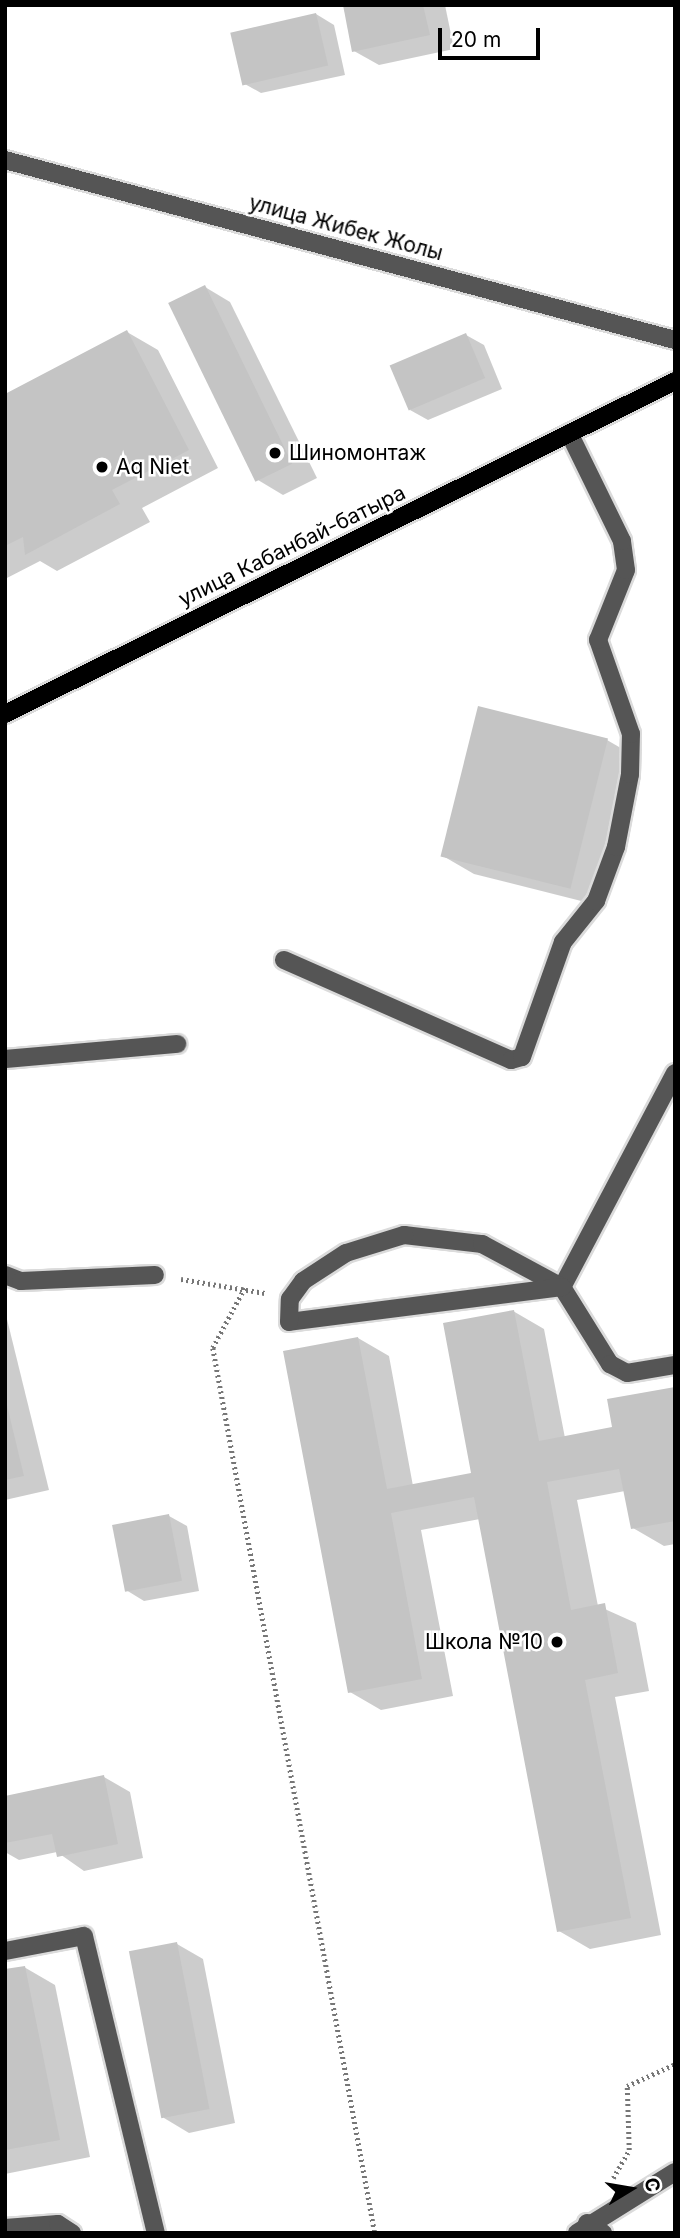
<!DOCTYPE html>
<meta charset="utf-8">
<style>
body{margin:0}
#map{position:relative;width:680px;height:2238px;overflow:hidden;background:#fff;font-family:Inter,sans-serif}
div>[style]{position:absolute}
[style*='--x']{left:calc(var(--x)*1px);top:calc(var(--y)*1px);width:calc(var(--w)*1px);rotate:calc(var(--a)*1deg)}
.shadow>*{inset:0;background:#0003}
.building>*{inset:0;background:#c4c4c4;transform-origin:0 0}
.path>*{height:4.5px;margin-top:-2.25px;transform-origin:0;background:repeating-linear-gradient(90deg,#777 0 2px,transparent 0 5.5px)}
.roads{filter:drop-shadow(2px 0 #dbdbdb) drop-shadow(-2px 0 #dbdbdb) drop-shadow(0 2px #dbdbdb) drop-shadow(0 -2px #dbdbdb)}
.minor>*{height:18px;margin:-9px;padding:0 9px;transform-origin:9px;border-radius:9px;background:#555}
.major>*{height:18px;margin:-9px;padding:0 9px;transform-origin:9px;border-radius:9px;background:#000}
.dots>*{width:19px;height:19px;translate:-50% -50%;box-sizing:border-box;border:4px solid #fff;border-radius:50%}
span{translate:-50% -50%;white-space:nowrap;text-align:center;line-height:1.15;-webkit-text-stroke:5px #fff;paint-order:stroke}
.street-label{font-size:21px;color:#000}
.poi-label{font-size:21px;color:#000}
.left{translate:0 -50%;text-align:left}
.right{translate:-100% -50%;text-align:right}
.frame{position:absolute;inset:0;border:7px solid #000;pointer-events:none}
.north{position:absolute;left:596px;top:2154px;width:70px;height:70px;-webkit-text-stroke:5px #fff;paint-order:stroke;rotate:79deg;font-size:19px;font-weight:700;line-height:28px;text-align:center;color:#000}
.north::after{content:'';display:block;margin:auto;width:24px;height:32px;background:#000;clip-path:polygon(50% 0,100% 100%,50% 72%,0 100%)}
.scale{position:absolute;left:438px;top:28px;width:102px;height:32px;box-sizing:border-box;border:4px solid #000;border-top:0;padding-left:9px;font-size:21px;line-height:24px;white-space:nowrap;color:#000;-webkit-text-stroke:5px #fff;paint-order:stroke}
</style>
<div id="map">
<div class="shadow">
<i style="clip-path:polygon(344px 5px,445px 5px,454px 49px,379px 65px,354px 51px)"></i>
<i style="clip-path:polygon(316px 14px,334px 25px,345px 75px,261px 93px,243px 83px)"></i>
<i style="clip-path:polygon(205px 287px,230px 302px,317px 478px,283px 495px,258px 480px)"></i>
<i style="clip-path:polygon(127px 332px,158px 350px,218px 468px,142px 508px,150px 522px,57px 571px,40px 561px,5px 579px,5px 396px)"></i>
<i style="clip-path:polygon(466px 335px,484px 345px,502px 389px,428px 420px,410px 410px)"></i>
<i style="clip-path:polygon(607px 740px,638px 758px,601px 906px,474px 874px,443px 856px)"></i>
<i style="clip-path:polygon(5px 1311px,49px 1490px,5px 1500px)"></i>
<i style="clip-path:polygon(513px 1311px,544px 1329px,565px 1438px,614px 1428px,675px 1388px,675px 1544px,664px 1546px,633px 1528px,625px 1491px,577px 1500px,598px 1606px,636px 1623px,649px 1691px,615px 1697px,661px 1935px,590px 1949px,559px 1931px,480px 1519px,421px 1530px,453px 1696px,381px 1710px,350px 1692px,358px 1338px,389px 1356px,413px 1486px,473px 1475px)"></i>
<i style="clip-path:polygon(169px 1516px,187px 1526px,199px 1591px,144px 1601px,126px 1590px)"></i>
<i style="clip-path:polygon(104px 1777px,130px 1792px,143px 1858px,84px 1871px,57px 1852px,19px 1860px,5px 1852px,5px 1798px)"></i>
<i style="clip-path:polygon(177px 1944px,203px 1959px,235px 2123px,189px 2133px,164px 2118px)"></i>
<i style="clip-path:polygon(24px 1967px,55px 1985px,90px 2157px,5px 2174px,5px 1971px)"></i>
</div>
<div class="building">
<i style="clip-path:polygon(343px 5px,423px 5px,430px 35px,352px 52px)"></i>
<i style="left:316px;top:13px;width:54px;height:88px;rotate:77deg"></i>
<i style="left:205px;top:285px;width:199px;height:41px;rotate:64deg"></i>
<i style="clip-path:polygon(127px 330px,189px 450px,112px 490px,120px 504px,25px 555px,23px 537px,5px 546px,5px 394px)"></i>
<i style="left:466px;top:333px;width:49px;height:83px;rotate:67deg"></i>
<i style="left:478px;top:706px;width:134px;height:155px;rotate:14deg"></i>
<i style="clip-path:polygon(514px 1310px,539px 1441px,612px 1427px,607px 1399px,675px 1387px,675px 1521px,631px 1529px,619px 1469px,547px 1482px,571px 1610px,605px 1603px,618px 1673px,585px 1680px,631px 1918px,557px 1932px,474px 1497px,391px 1513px,422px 1679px,348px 1693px,283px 1351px,358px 1337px,387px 1489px,471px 1473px,443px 1323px)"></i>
<i style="clip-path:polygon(5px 1397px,24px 1476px,5px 1480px)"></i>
<i style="left:169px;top:1514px;width:68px;height:58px;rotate:79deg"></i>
<i style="clip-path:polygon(104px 1775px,118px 1844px,57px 1857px,52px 1834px,5px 1843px,5px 1796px)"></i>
<i style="left:177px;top:1942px;width:170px;height:49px;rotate:79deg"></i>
<i style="clip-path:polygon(25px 1966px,60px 2140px,5px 2150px,5px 1969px)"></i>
</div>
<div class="path">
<i style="--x:181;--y:1279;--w:85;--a:9.5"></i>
<i style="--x:245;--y:1288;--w:68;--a:118.1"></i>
<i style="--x:213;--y:1348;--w:900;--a:79.63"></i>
<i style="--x:613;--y:2178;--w:32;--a:-60"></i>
<i style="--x:629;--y:2150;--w:64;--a:-91.8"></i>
<i style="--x:627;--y:2086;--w:53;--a:-24.6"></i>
</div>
<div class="roads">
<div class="minor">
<i style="--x:5;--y:160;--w:694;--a:15.04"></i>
<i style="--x:284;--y:960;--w:248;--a:23.8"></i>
<i style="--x:511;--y:1060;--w:11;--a:-15"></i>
<i style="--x:522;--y:1057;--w:122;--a:-70.4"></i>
<i style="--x:563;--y:942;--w:53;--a:-51.2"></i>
<i style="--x:596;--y:901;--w:58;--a:-69.7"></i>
<i style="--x:616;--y:847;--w:74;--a:-79.1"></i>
<i style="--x:630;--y:774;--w:40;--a:-88.6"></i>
<i style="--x:631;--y:734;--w:100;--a:-109.3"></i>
<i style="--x:598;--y:640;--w:75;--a:-68.2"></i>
<i style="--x:626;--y:570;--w:29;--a:-98"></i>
<i style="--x:622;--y:541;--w:120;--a:-116.1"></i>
<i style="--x:5;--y:1059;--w:173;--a:-5"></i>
<i style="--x:675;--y:1073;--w:242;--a:117.8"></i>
<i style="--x:562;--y:1287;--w:91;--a:58.1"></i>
<i style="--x:610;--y:1364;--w:19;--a:28"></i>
<i style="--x:627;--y:1373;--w:49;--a:-9.5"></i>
<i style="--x:404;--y:1235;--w:79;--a:6.6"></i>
<i style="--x:482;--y:1244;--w:91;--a:28.3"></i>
<i style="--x:562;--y:1287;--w:275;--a:172.7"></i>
<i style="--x:289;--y:1322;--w:23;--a:-88"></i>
<i style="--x:290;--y:1299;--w:22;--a:-54"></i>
<i style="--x:303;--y:1281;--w:51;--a:-33.1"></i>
<i style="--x:346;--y:1253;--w:61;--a:-17.2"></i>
<i style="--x:5;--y:1275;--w:17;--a:21"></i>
<i style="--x:21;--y:1281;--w:134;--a:-2.6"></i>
<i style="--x:5;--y:1951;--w:80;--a:-10.8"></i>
<i style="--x:84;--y:1936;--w:306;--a:76.4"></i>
<i style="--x:587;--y:2223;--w:19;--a:32"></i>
<i style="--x:5;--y:2228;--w:53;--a:-4.3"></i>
<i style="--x:58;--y:2224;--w:17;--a:33"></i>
<i style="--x:577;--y:2233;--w:115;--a:-31.9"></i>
</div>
<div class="major">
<i style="--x:5;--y:714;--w:748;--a:-26.43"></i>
</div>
</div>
<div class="dots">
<i style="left:275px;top:453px;background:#000"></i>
<i style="left:102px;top:467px;background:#000"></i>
<i style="left:557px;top:1642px;background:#000"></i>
</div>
<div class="street-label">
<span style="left:346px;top:228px;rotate:15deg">улица Жибек Жолы</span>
<span style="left:292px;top:546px;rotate:-26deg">улица Кабанбай-батыра</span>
</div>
<div class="poi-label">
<span class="left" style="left:289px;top:453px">Шиномонтаж</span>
<span class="left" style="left:116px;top:467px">Aq Niet</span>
<span class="right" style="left:543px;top:1642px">Школа №10</span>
</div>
<div class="frame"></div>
<div class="north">С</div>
<div class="scale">20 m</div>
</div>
